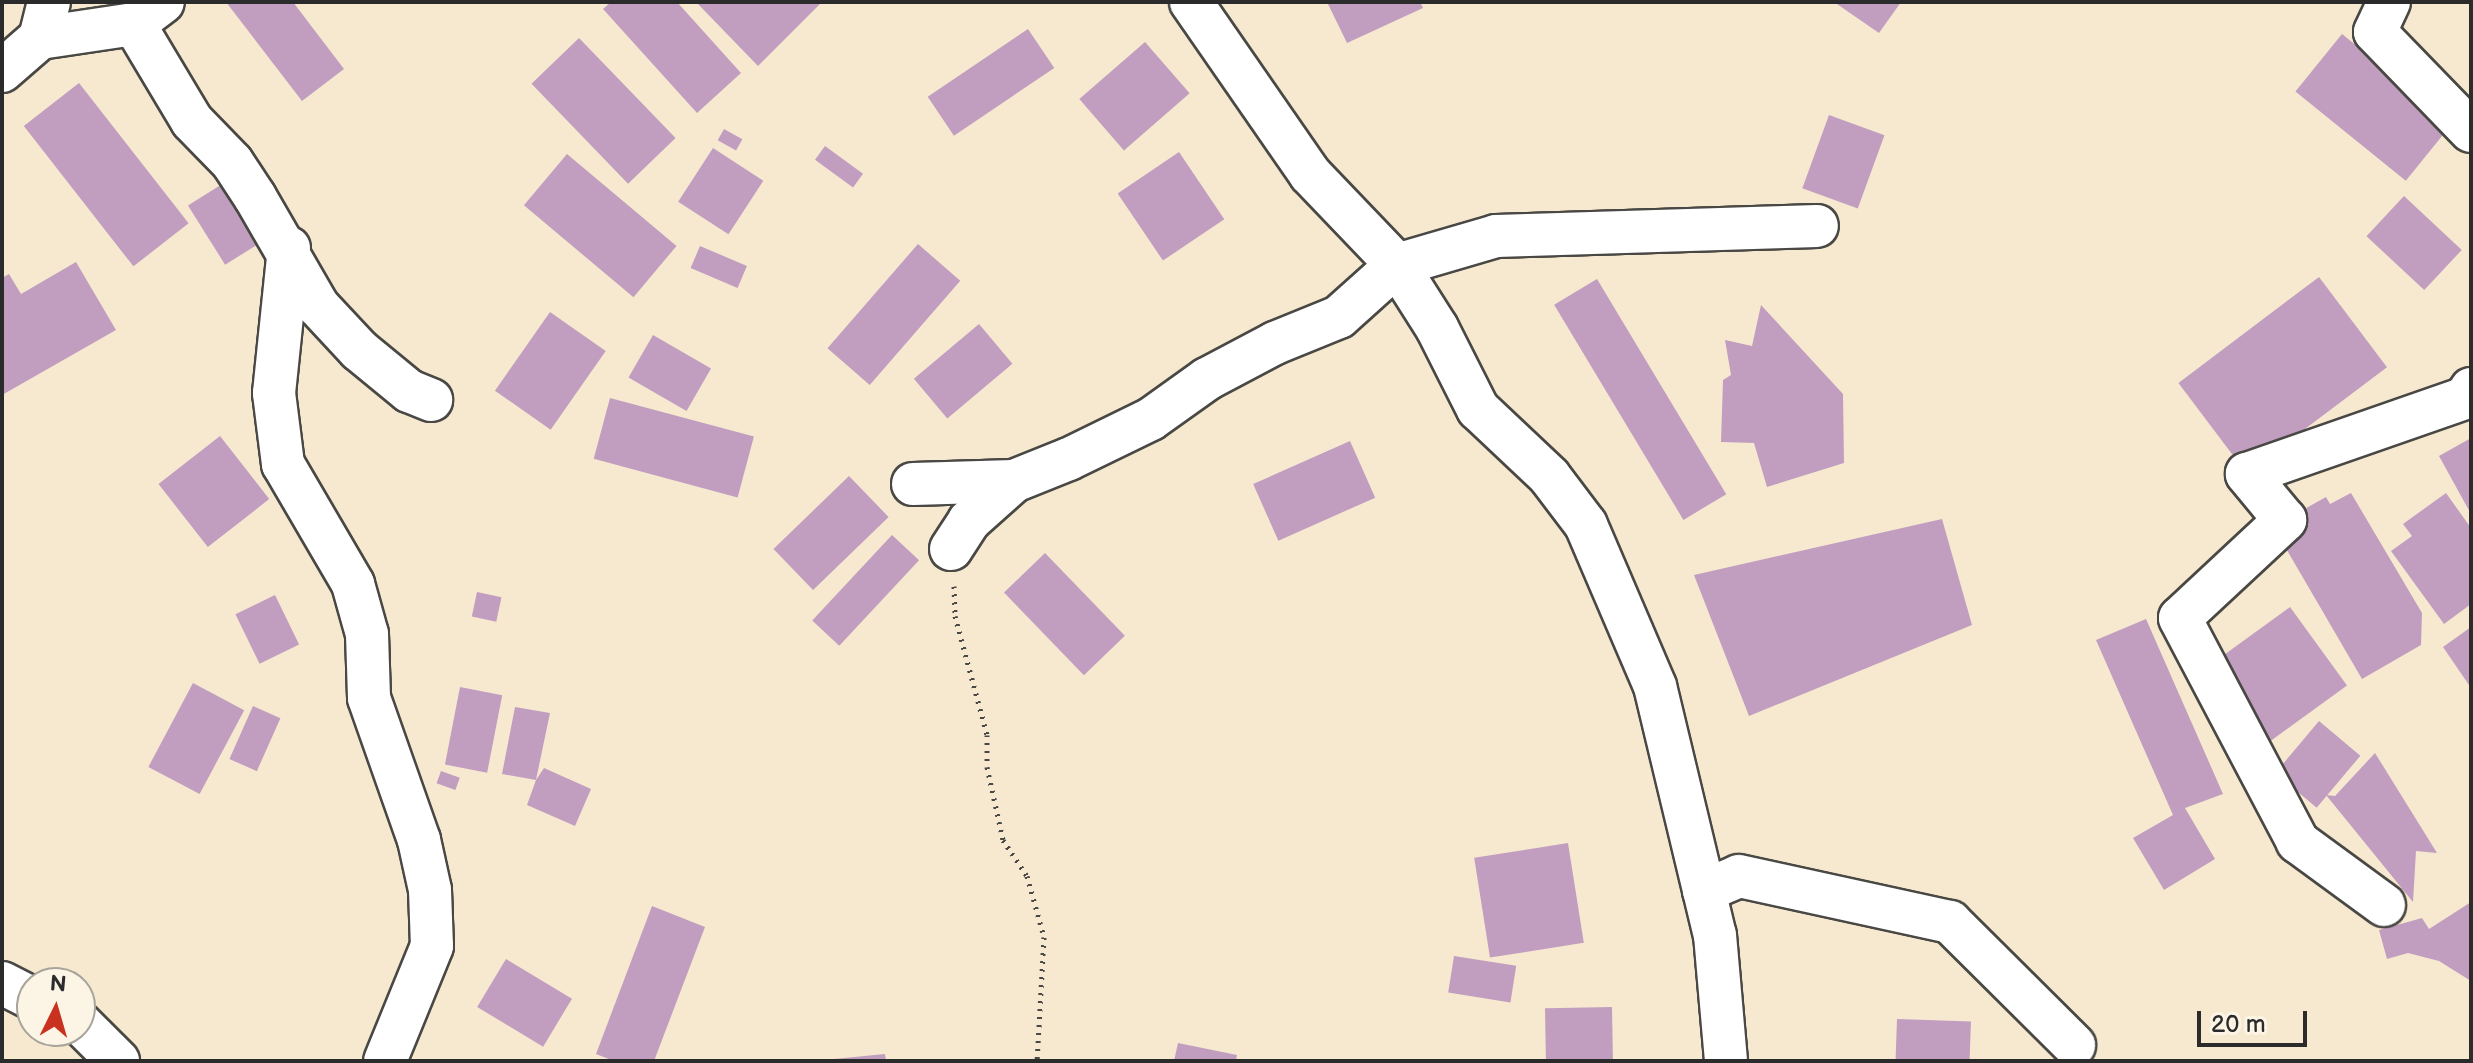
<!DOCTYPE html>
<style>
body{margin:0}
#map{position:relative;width:2473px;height:1063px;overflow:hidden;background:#f6e9d0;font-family:"Balsamiq Sans",sans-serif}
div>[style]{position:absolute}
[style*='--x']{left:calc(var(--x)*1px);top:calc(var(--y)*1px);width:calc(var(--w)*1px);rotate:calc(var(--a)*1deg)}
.building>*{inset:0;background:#c19ec0;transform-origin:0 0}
.path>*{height:5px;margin-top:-2.5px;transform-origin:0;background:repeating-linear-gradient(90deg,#494844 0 2px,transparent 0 8px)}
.roads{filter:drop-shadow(2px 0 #494844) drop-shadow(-2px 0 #494844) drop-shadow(0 2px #494844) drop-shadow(0 -2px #494844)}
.street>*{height:42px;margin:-21px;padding:0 21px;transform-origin:21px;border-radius:21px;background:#fff}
span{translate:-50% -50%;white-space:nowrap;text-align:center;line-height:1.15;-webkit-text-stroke:8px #fcf5e5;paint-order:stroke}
.frame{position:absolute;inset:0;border:4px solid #2b2b2b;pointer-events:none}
.north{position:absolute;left:16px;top:967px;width:80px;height:80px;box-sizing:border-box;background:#fcf5e5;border:2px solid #a8a49b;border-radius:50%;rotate:5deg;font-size:22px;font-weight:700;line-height:32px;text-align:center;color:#2b2b2b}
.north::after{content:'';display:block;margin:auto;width:28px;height:36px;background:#c8321e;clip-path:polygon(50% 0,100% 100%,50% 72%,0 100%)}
.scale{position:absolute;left:2197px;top:1011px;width:110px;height:36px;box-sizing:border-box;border:4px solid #2b2b2b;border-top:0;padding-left:10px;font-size:24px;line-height:28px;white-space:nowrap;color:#2b2b2b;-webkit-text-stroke:6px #fcf5e5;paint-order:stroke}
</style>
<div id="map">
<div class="building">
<i style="clip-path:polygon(226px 2px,293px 2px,344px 69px,302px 101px)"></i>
<i style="clip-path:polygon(611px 2px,677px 2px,741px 73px,697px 113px,603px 9px)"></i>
<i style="clip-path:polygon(696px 2px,822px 2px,758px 66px)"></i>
<i style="clip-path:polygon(1327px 2px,1420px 2px,1423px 8px,1347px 43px)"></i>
<i style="clip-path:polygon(1834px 2px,1901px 2px,1879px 33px)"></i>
<i style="left:1028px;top:29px;width:47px;height:121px;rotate:56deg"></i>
<i style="left:2342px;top:34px;width:142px;height:74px;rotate:39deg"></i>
<i style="left:579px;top:38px;width:139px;height:66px;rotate:46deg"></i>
<i style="left:1145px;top:42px;width:68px;height:87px;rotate:49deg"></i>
<i style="left:79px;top:83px;width:178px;height:70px;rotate:52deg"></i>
<i style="left:1829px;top:115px;width:59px;height:78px;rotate:20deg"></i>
<i style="left:724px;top:129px;width:21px;height:13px;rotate:29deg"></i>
<i style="left:825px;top:146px;width:47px;height:17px;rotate:36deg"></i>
<i style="left:713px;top:148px;width:60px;height:64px;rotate:33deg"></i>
<i style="left:1179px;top:152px;width:81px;height:74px;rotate:56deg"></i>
<i style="left:567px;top:154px;width:143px;height:67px;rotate:40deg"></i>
<i style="left:227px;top:181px;width:70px;height:46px;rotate:58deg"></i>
<i style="left:2404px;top:196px;width:79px;height:55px;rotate:43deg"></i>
<i style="left:918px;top:244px;width:56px;height:138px;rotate:41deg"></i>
<i style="left:700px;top:246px;width:51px;height:24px;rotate:23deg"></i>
<i style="clip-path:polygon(76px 262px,116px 330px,2px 395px,2px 278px,9px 274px,21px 294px)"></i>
<i style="left:2319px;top:277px;width:113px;height:176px;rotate:53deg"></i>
<i style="left:1597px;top:279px;width:251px;height:50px;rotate:59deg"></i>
<i style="clip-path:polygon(1761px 305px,1843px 394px,1844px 463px,1767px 487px,1754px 443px,1721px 442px,1723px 380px,1731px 375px,1725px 340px,1752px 346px)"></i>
<i style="left:550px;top:312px;width:68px;height:96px;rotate:35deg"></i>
<i style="left:979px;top:324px;width:52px;height:85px;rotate:50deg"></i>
<i style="left:653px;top:335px;width:67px;height:49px;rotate:30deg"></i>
<i style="left:610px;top:398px;width:149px;height:63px;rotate:15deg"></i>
<i style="left:220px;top:436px;width:80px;height:78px;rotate:52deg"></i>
<i style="clip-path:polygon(2471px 438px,2471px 514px,2439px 456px)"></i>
<i style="left:1350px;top:441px;width:62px;height:106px;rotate:66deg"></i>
<i style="left:849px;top:476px;width:57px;height:105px;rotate:46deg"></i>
<i style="clip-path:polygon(2351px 493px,2422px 613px,2421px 645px,2362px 679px,2284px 545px,2285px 520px,2326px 497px,2330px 504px)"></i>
<i style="clip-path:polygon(2446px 493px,2471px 528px,2471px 604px,2444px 624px,2391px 551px,2412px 536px,2403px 524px)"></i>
<i style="clip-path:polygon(1942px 519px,1972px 625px,1749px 716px,1694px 575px)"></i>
<i style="left:892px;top:535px;width:37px;height:117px;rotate:43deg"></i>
<i style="left:1045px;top:553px;width:115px;height:57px;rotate:46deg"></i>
<i style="left:477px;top:592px;width:25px;height:25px;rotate:12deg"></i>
<i style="left:275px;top:595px;width:55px;height:44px;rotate:64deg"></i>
<i style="left:2290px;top:607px;width:97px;height:95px;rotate:54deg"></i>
<i style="clip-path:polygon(2146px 619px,2223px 794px,2185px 808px,2215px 859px,2164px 890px,2133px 838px,2173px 815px,2096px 640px)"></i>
<i style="clip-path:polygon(2471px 627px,2471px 688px,2443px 647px)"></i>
<i style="left:193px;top:683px;width:58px;height:95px;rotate:28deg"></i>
<i style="left:460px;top:687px;width:43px;height:79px;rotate:11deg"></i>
<i style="left:253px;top:706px;width:30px;height:58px;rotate:24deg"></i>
<i style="clip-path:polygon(515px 707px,550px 713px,536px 780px,544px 768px,591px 789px,575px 826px,527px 805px,536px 780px,502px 774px)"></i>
<i style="left:2319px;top:721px;width:54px;height:68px;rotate:40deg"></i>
<i style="clip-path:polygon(2375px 753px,2437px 853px,2416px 851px,2413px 902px,2326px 795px,2335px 796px)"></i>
<i style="left:441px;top:771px;width:20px;height:13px;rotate:20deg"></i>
<i style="left:1568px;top:843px;width:101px;height:95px;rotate:81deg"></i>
<i style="clip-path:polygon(2471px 902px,2471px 981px,2439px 961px,2408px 953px,2387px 959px,2379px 930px,2422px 918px,2429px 929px)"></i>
<i style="clip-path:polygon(652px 906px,705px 927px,654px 1061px,614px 1061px,596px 1054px)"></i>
<i style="left:1454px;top:956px;width:63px;height:37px;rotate:9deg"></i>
<i style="left:506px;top:959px;width:77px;height:56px;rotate:31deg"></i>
<i style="left:1612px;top:1007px;width:54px;height:67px;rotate:89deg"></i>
<i style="left:1897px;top:1019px;width:74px;height:42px;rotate:2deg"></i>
<i style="clip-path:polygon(1178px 1043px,1237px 1055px,1236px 1061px,1174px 1061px)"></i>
<i style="clip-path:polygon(885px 1054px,886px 1061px,834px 1061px,834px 1059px)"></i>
</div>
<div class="path">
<i style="--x:954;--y:586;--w:30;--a:88"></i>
<i style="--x:955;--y:616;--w:123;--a:74.9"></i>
<i style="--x:987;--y:735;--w:32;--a:90"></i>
<i style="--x:987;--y:767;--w:75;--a:77.6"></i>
<i style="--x:1003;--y:840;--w:43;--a:56.3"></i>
<i style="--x:1027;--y:876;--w:63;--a:74.4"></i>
<i style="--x:1044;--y:937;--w:124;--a:93.2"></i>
</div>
<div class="roads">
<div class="street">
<i style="--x:1191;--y:2;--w:209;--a:55.3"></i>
<i style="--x:1310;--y:174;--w:126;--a:46.3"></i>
<i style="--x:1397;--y:265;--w:75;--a:57.6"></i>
<i style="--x:1437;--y:328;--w:91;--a:63.2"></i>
<i style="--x:1478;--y:409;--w:98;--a:43.3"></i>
<i style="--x:1549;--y:476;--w:61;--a:52.9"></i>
<i style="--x:1586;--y:525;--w:175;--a:66.8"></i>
<i style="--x:1655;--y:686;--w:256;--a:76.5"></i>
<i style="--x:1715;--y:935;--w:126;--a:85"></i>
<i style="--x:2389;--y:2;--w:33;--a:115"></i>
<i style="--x:2375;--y:32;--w:138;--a:45.9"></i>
<i style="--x:134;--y:24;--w:113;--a:59.1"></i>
<i style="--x:192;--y:121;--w:57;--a:45.7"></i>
<i style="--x:232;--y:162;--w:42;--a:56.7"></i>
<i style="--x:255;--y:197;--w:126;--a:60"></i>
<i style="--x:318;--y:306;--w:60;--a:47"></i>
<i style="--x:359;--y:350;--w:65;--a:39.4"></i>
<i style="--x:409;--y:391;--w:24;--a:22"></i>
<i style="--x:40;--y:38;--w:95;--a:-8.5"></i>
<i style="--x:134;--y:24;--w:36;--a:-37"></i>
<i style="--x:2;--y:71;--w:50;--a:-41"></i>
<i style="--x:40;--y:38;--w:37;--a:-76"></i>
<i style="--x:289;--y:248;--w:146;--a:95.9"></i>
<i style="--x:274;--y:393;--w:72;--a:82.8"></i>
<i style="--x:283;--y:464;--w:139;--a:59.7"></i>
<i style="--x:353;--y:584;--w:52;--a:74.4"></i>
<i style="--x:367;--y:634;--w:64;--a:88.2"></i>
<i style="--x:369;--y:698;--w:151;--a:70.6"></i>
<i style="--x:419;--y:840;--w:51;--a:77.6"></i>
<i style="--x:430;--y:890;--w:56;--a:88"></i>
<i style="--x:432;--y:946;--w:124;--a:112.2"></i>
<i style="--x:913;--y:484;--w:101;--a:-1.7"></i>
<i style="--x:1014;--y:481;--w:59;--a:-21.8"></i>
<i style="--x:1069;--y:459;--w:91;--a:-26"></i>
<i style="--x:1151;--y:419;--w:69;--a:-35.5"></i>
<i style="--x:1207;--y:379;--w:77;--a:-27.9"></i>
<i style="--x:1275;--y:343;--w:69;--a:-22.1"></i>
<i style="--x:1339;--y:317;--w:78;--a:-41.9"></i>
<i style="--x:1397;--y:265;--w:103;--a:-16.3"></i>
<i style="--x:1496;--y:236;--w:321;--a:-1.8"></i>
<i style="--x:951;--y:549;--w:33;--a:-57"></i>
<i style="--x:969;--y:521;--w:60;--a:-41.6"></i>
<i style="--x:1704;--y:891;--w:38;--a:-23"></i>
<i style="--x:1739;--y:876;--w:216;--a:12.3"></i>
<i style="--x:1950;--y:922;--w:175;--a:44.8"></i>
<i style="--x:2384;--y:905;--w:107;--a:-143.8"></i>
<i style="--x:2298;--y:842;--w:253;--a:-117.8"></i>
<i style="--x:2180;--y:618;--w:144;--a:-43"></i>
<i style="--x:2285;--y:520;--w:60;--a:-129.6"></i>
<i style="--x:2247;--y:474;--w:231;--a:-19.2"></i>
<i style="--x:2465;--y:398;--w:11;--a:-56"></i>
<i style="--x:2;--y:983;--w:34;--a:27"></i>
<i style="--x:80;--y:1023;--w:54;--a:45"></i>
</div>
</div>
<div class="frame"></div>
<div class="north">N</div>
<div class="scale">20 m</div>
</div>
